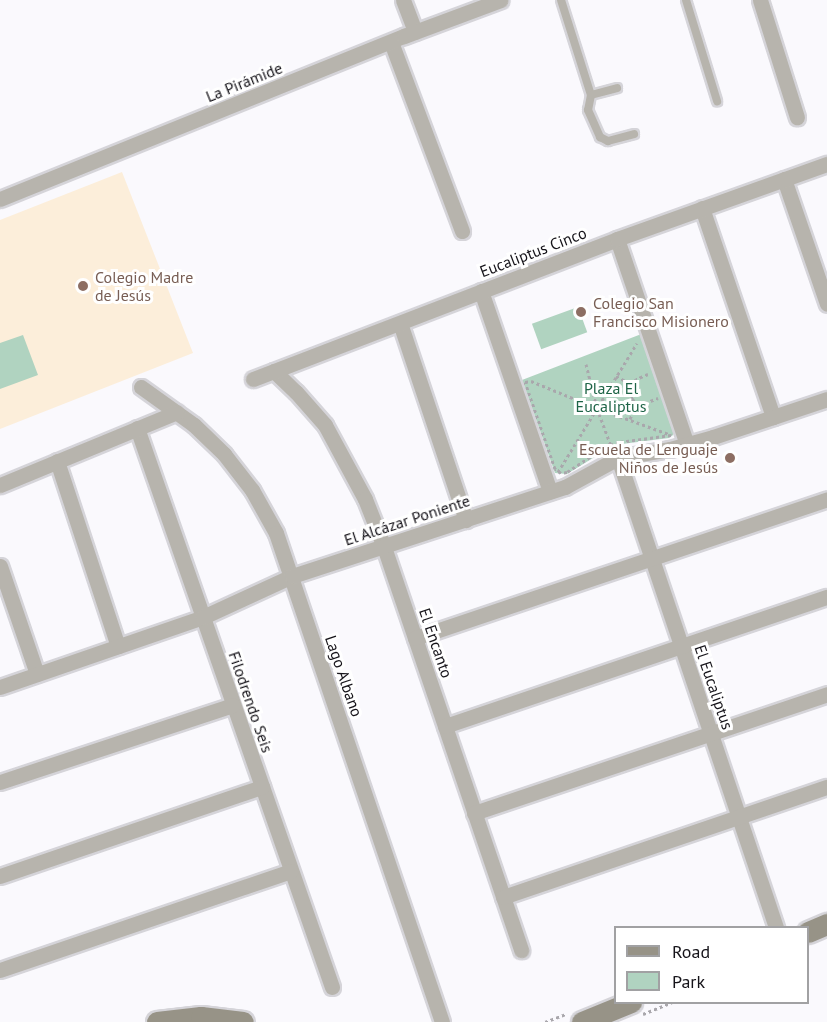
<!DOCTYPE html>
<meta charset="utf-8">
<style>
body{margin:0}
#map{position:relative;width:827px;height:1022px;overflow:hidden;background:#faf9fd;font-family:"PT Sans",sans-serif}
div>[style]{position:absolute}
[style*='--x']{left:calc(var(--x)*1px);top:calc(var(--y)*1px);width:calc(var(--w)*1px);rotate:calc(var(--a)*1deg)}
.education>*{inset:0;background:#fceeda}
.green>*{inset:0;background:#b0d3c0;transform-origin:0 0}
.path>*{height:3px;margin-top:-1.5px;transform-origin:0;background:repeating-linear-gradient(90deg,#a9a7ac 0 3px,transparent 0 6px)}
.roads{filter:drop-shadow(2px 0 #d5d4d9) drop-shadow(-2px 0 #d5d4d9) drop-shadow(0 2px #d5d4d9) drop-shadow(0 -2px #d5d4d9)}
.lane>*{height:8px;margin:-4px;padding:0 4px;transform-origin:4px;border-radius:4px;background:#b7b4ad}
.street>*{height:15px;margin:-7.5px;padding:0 7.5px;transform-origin:7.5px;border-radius:7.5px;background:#b7b4ad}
.secondary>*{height:21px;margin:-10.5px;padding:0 10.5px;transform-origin:10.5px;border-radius:10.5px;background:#979387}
.dots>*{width:16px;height:16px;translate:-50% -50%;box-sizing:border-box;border:3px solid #fff;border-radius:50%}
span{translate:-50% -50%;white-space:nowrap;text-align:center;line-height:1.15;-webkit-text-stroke:6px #fff;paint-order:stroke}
.street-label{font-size:16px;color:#151319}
.education-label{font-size:16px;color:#785e54}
.left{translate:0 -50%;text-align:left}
.right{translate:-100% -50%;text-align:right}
.park-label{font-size:16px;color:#1e6447}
.legend{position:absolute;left:614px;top:926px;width:195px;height:78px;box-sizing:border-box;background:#fff;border:2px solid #a1a1a3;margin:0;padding:8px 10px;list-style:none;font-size:18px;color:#151319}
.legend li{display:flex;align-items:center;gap:12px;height:30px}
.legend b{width:30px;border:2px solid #a1a1a3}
</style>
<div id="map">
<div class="education">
<i style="clip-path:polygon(122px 172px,193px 353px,0 429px,0 220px)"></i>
</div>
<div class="green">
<i style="left:578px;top:307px;width:27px;height:49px;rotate:70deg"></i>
<i style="clip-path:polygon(644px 333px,675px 429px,673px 435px,669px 438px,614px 445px,567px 474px,555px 473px,522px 380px)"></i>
<i style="clip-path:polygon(23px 335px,38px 375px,0 389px,0 343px)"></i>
</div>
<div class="path">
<i style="--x:586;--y:364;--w:45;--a:76"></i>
<i style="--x:597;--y:408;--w:40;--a:69.8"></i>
<i style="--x:648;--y:374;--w:13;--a:157"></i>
<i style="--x:636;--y:379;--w:7;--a:117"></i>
<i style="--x:633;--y:385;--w:14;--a:94"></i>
<i style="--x:632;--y:399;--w:6;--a:39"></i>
<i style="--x:637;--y:403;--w:8;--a:0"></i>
<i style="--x:645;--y:403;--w:14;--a:-21"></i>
<i style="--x:616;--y:376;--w:19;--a:28"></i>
<i style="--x:531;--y:381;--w:71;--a:22.2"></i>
<i style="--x:597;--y:408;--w:79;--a:20"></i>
<i style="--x:671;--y:435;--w:52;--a:172.3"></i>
<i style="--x:619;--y:442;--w:15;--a:160"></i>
<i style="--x:605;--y:447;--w:45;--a:146.7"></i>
<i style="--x:567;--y:472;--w:6;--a:171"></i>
<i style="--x:561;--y:473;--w:7;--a:-146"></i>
<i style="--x:555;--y:469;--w:92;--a:-109"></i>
<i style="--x:525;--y:382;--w:6;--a:-9"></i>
<i style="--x:630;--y:419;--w:17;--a:-66"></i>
<i style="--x:558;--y:472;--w:151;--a:-58.5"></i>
<i style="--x:643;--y:1014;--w:31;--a:-22"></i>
<i style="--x:545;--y:1022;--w:22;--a:-21"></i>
</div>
<div class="roads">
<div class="lane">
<i style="--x:561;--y:0;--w:100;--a:72.5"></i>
<i style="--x:591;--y:95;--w:15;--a:101"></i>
<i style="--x:588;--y:110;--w:30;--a:66"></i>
<i style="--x:600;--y:137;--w:9;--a:27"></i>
<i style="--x:608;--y:141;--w:27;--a:-15"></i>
<i style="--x:686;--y:0;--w:106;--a:72.9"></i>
<i style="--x:591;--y:95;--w:27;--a:-15"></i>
</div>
<div class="street">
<i style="--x:403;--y:0;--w:34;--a:69"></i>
<i style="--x:760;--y:0;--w:123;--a:72.5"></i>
<i style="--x:391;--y:42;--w:202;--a:69.4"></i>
<i style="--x:784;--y:179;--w:132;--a:71"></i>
<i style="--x:0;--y:199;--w:436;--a:-22"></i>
<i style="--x:404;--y:36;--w:103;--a:-20.4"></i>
<i style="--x:702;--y:208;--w:221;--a:71.2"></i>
<i style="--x:617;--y:239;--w:218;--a:71.2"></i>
<i style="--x:481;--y:291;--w:212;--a:71"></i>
<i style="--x:400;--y:323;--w:208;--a:71.5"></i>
<i style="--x:274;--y:371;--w:30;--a:44"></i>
<i style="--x:296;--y:392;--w:44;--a:48.7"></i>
<i style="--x:325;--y:425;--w:84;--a:61.6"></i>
<i style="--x:365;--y:499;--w:52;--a:68.4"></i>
<i style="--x:384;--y:547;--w:426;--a:71.2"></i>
<i style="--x:253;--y:379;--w:390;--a:-21"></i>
<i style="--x:617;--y:239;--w:223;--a:-19.7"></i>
<i style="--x:141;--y:387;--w:65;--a:35.6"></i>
<i style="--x:194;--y:425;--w:42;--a:44"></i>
<i style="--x:224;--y:454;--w:46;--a:52.1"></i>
<i style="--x:252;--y:490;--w:49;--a:60.8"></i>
<i style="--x:276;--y:533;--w:516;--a:71.25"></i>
<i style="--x:137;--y:428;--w:592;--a:70.77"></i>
<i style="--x:618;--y:458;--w:496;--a:71.4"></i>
<i style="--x:57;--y:461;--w:195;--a:71.8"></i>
<i style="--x:0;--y:485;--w:191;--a:-22.4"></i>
<i style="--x:0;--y:566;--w:114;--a:71.1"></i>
<i style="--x:415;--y:638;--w:435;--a:-18.6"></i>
<i style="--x:0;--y:687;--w:215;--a:-19"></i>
<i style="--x:203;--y:617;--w:98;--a:-24.7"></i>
<i style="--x:292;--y:576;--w:287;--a:-18.1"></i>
<i style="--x:565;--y:487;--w:60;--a:-28.7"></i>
<i style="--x:618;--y:458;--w:53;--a:-9.8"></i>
<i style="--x:670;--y:449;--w:45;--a:-15.6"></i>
<i style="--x:713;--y:437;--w:120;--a:-18.4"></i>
<i style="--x:445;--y:726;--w:403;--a:-18.7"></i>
<i style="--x:0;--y:782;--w:245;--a:-18.3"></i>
<i style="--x:474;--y:813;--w:373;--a:-18.6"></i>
<i style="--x:0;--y:876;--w:277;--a:-18.8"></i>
<i style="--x:503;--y:897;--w:342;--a:-18.8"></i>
<i style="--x:0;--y:970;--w:307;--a:-18.8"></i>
</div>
<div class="secondary">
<i style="--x:808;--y:932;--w:21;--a:-23"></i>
<i style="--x:157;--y:1022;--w:44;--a:-6.5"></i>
<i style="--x:201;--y:1017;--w:42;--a:6.8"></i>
<i style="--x:582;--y:1022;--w:53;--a:-22.2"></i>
</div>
</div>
<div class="dots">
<i style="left:83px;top:286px;background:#8d6e63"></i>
<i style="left:581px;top:312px;background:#8d6e63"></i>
<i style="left:730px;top:458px;background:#8d6e63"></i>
</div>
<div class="street-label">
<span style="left:244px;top:82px;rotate:-22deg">La Pirámide</span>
<span style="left:533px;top:252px;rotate:-21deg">Eucaliptus Cinco</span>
<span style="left:407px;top:520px;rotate:-18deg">El Alcázar Poniente</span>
<span style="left:436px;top:643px;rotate:71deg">El Encanto</span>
<span style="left:344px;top:676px;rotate:71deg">Lago Albano</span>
<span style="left:714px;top:687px;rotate:71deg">El Eucaliptus</span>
<span style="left:251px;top:702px;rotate:71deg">Filodrendo Seis</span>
</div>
<div class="education-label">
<span class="left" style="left:95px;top:286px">Colegio Madre<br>de Jesús</span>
<span class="left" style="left:593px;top:312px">Colegio San<br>Francisco Misionero</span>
<span class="right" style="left:718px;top:458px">Escuela de Lenguaje<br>Niños de Jesús</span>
</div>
<div class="park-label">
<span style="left:611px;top:397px">Plaza El<br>Eucaliptus</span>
</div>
<ul class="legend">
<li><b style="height:8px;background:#979387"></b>Road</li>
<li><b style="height:16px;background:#b0d3c0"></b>Park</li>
</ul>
</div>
